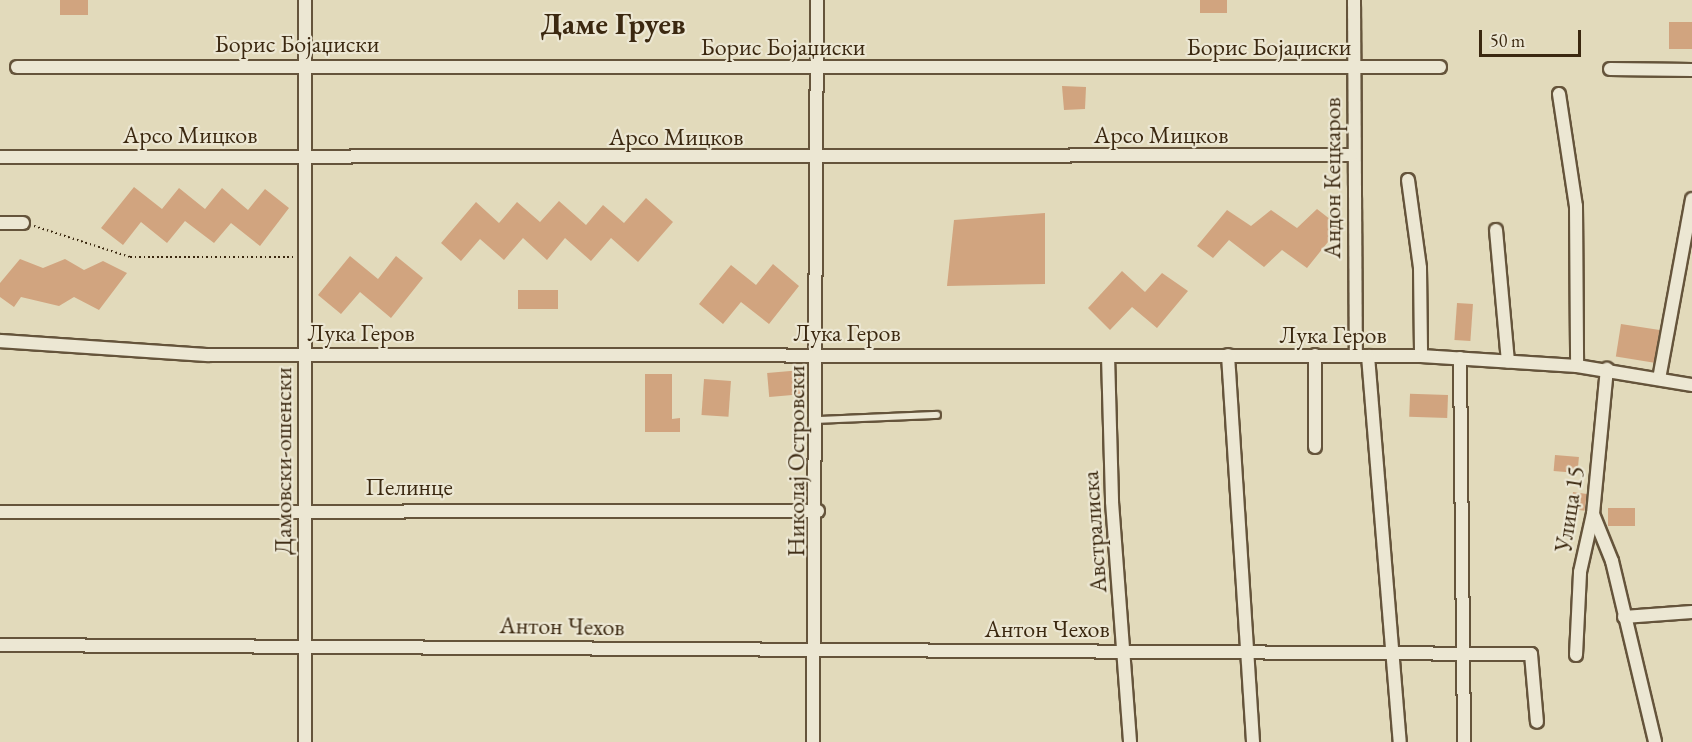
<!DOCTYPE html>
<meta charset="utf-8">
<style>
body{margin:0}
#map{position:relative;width:1692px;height:742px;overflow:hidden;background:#e2dabb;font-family:"EB Garamond",serif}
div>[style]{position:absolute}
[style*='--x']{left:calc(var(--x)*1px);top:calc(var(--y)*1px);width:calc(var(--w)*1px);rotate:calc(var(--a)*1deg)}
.building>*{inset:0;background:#d1a47f;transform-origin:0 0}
.path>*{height:2px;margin-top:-1px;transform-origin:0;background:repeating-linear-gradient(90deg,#3b2810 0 1.5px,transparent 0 4.5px)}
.roads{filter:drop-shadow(2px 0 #65543b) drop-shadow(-2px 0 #65543b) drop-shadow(0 2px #65543b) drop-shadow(0 -2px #65543b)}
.lane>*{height:6px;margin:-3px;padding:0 3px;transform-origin:3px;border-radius:3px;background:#ece7d3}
.street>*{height:12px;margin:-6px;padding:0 6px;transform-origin:6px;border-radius:6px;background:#ece7d3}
span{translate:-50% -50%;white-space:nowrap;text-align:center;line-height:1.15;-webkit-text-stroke:4.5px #ece7d3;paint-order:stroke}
.street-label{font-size:24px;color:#3b2810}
.district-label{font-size:30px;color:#3b2810;font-weight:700}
.scale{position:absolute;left:1479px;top:30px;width:102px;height:27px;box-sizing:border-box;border:3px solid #3b2810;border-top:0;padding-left:8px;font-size:18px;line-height:21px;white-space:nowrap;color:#3b2810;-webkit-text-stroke:4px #ece7d3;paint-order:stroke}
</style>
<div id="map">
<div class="building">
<i style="left:60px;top:0;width:28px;height:15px"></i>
<i style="left:1200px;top:0;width:27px;height:13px"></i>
<i style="left:1669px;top:22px;width:23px;height:27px"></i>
<i style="clip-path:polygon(1062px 86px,1086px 87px,1085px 109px,1064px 110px)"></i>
<i style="clip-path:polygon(134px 187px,162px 209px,179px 188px,205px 209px,222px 188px,248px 210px,265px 189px,289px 208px,260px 246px,231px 223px,214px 243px,185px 221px,167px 243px,141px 222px,123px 245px,101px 228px)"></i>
<i style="clip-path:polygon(646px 198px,673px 222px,638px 262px,611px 238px,591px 261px,565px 238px,547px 260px,523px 238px,504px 260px,480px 239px,461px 261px,441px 243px,476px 202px,499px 223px,517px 202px,540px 222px,559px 201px,586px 225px,603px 205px,624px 223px)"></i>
<i style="clip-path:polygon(1317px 209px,1340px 227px,1307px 268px,1282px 250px,1264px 267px,1229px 240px,1213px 258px,1197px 246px,1227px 210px,1251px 226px,1271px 210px,1297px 228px)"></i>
<i style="clip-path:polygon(1045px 213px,1045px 284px,947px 286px,954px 220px)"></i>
<i style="clip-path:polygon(350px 256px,378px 279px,396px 256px,423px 278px,391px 318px,360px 292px,341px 314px,318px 295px)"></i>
<i style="clip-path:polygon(20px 259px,43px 268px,65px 259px,84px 270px,103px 261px,127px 273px,99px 310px,74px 297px,59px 306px,21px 297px,14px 307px,0 297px,0 283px)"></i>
<i style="clip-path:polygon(773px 264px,799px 286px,769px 324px,741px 302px,723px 324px,699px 304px,731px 265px,756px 285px)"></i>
<i style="clip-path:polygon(1122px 271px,1145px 292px,1162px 273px,1188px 291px,1157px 328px,1132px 307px,1110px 330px,1088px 308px)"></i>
<i style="left:558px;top:290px;width:19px;height:40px;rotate:90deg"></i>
<i style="left:1457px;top:303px;width:16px;height:37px;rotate:4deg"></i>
<i style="left:1621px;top:324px;width:39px;height:33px;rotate:9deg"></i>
<i style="left:802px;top:370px;width:24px;height:35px;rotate:85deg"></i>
<i style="clip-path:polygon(645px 374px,672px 374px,672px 419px,680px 418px,680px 432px,645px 432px)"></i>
<i style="left:704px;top:379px;width:27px;height:36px;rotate:4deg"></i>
<i style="left:1448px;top:395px;width:23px;height:38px;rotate:92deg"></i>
<i style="left:1555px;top:455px;width:24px;height:16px;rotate:5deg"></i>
<i style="left:1573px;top:492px;width:14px;height:17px;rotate:8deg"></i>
<i style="left:1608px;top:508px;width:27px;height:18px"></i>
</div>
<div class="path">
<i style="--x:34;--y:226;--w:101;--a:17.9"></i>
<i style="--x:130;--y:257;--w:163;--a:0"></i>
</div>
<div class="roads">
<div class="lane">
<i style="--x:817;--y:420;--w:120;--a:-2.4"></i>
</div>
<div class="street">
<i style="--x:305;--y:0;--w:742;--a:90"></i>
<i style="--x:1354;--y:0;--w:356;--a:89.7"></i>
<i style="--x:17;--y:67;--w:1423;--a:0"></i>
<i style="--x:1610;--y:69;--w:82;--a:0.7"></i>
<i style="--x:1559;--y:94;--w:113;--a:81.4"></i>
<i style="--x:1576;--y:206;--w:160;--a:89.6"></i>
<i style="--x:0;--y:157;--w:1351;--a:-0.08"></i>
<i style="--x:1408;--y:180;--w:89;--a:82.2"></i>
<i style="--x:1420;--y:268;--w:88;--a:89.3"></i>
<i style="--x:0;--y:223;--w:23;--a:0"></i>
<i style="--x:1496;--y:230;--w:132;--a:84.8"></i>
<i style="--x:0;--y:341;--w:208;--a:3.9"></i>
<i style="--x:208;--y:355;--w:1213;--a:0.05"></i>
<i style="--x:1421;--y:356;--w:156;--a:3.7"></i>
<i style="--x:1577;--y:366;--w:117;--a:9.4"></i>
<i style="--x:1228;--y:355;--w:388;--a:86.3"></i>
<i style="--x:1315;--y:355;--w:92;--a:90"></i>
<i style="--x:1108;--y:356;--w:146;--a:88.4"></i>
<i style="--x:1112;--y:502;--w:241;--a:85.7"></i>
<i style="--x:1368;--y:356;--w:387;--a:85.3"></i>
<i style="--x:1460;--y:358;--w:384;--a:89.4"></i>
<i style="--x:1659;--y:379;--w:183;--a:-79.6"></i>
<i style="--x:0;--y:512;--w:818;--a:-0.07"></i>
<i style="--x:1593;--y:514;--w:51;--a:68"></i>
<i style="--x:1612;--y:561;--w:186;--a:76.6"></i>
<i style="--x:1624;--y:617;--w:68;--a:-4.2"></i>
<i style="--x:0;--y:645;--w:1531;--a:0.34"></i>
<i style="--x:1531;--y:654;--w:68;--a:85"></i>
<i style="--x:1576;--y:655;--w:83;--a:-87.2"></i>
<i style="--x:1580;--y:572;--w:59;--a:-77.4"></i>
<i style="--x:1593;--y:514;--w:146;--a:-84.5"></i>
<i style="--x:813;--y:742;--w:742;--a:-89.69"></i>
</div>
</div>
<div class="street-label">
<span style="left:297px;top:44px">Борис Бојаџиски</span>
<span style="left:783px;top:47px">Борис Бојаџиски</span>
<span style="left:1269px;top:47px">Борис Бојаџиски</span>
<span style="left:190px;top:135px">Арсо Мицков</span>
<span style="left:1161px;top:135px">Арсо Мицков</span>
<span style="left:676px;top:137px">Арсо Мицков</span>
<span style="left:1332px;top:178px;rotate:-90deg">Андон Кецкаров</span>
<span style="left:361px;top:333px">Лука Геров</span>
<span style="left:847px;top:333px">Лука Геров</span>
<span style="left:1333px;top:335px">Лука Геров</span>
<span style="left:283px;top:461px;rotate:-90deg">Дамовски-ошенски</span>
<span style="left:796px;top:461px;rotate:-90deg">Николај Островски</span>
<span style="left:409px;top:487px">Пелинце</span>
<span style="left:1569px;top:509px;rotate:-81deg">Улица 15</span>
<span style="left:1094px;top:532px;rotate:-94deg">Австралиска</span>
<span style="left:562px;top:626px;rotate:1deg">Антон Чехов</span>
<span style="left:1047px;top:629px">Антон Чехов</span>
</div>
<div class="district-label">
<span style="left:613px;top:24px">Даме Груев</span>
</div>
<div class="scale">50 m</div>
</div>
